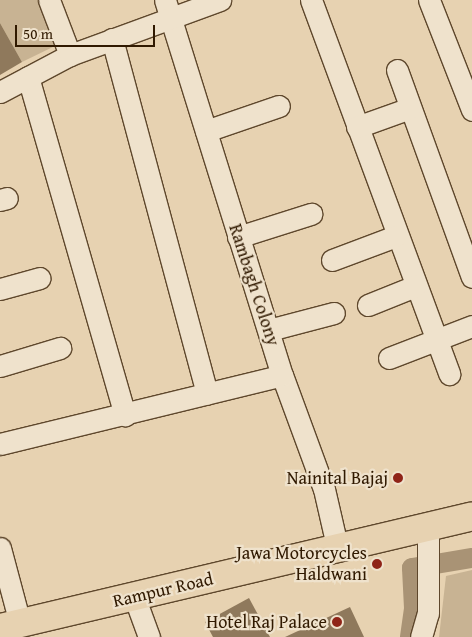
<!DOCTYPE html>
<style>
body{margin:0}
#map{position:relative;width:472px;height:637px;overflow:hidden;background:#e7d2b1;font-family:"Gentium Book Plus",serif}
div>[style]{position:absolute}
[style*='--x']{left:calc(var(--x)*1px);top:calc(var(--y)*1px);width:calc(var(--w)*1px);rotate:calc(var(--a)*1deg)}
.green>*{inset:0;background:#c8b393}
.canal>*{height:20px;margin:-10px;padding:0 10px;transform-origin:10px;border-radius:10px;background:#a99375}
.building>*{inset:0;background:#8f795c}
.roads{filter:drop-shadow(1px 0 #5e472c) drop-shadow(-1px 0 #5e472c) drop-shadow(0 1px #5e472c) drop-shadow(0 -1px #5e472c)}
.street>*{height:21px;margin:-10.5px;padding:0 10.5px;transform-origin:10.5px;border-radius:10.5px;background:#efe2cc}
.primary>*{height:28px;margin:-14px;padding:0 14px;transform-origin:14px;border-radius:14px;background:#e7d2b1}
.dots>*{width:14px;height:14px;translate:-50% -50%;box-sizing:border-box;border:2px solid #efe2cc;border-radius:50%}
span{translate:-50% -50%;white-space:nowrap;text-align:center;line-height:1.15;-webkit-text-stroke:4.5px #efe2cc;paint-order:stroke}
.street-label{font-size:18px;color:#301900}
.poi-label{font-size:18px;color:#301900}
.right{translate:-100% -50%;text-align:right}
.scale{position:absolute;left:15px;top:25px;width:140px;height:22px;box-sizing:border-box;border:2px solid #301900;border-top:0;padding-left:6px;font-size:15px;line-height:18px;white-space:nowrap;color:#301900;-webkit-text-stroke:4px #efe2cc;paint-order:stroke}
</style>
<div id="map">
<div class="green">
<i style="clip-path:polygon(0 0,40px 0,57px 45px,22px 62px,0 23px)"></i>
<i style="clip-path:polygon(472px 570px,472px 637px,439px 637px,446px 576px)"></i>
</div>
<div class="canal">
<i style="--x:410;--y:637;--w:29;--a:-82"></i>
<i style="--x:414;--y:608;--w:40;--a:-92.9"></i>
<i style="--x:412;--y:568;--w:61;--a:-9.5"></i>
</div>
<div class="building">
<i style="clip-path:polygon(0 23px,22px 62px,0 75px)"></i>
<i style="clip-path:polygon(249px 598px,270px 637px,213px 637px,205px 622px)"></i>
<i style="clip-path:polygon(350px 607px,364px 637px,285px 637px)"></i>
</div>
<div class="roads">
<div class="street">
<i style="--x:49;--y:0;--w:59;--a:69.1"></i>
<i style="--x:165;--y:0;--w:393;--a:72.7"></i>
<i style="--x:282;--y:375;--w:121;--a:69.8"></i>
<i style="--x:324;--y:489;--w:63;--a:77.1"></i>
<i style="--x:311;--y:0;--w:399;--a:69.7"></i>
<i style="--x:429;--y:0;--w:118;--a:68.6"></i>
<i style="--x:112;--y:39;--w:367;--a:75"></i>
<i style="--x:397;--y:70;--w:220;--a:70.1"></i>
<i style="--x:28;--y:77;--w:352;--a:74"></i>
<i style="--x:0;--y:92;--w:79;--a:-27.9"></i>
<i style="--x:70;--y:55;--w:160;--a:-20.1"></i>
<i style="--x:357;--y:127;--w:56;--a:-19.7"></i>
<i style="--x:206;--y:131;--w:77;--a:-18.9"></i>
<i style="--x:0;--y:200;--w:7;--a:-16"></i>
<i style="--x:238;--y:237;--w:77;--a:-17.5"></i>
<i style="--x:332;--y:260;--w:68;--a:-20.6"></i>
<i style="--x:0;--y:289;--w:41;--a:-15.4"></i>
<i style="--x:368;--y:305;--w:51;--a:-22"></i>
<i style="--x:269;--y:330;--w:67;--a:-14.7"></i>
<i style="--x:389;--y:358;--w:89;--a:-21.1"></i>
<i style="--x:0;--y:366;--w:63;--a:-16.7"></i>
<i style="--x:0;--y:444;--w:290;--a:-13.7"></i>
<i style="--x:0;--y:548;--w:78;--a:75.1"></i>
<i style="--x:134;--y:596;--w:44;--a:69.9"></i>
<i style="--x:421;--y:637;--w:25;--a:-74"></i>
<i style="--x:428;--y:613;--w:86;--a:-90"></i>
</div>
<div class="primary">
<i style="--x:0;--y:628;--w:485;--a:-13.3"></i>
</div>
</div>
<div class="dots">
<i style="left:398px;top:478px;background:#8f2418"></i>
<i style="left:377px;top:564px;background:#8f2418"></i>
<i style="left:337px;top:622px;background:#8f2418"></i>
</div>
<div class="street-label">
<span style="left:254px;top:285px;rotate:72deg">Rambagh Colony</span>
<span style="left:163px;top:590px;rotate:-13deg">Rampur Road</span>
</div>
<div class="poi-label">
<span class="right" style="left:388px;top:478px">Nainital Bajaj</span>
<span class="right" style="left:367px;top:564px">Jawa Motorcycles<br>Haldwani</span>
<span class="right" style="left:327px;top:622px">Hotel Raj Palace</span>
</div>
<div class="scale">50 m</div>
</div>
